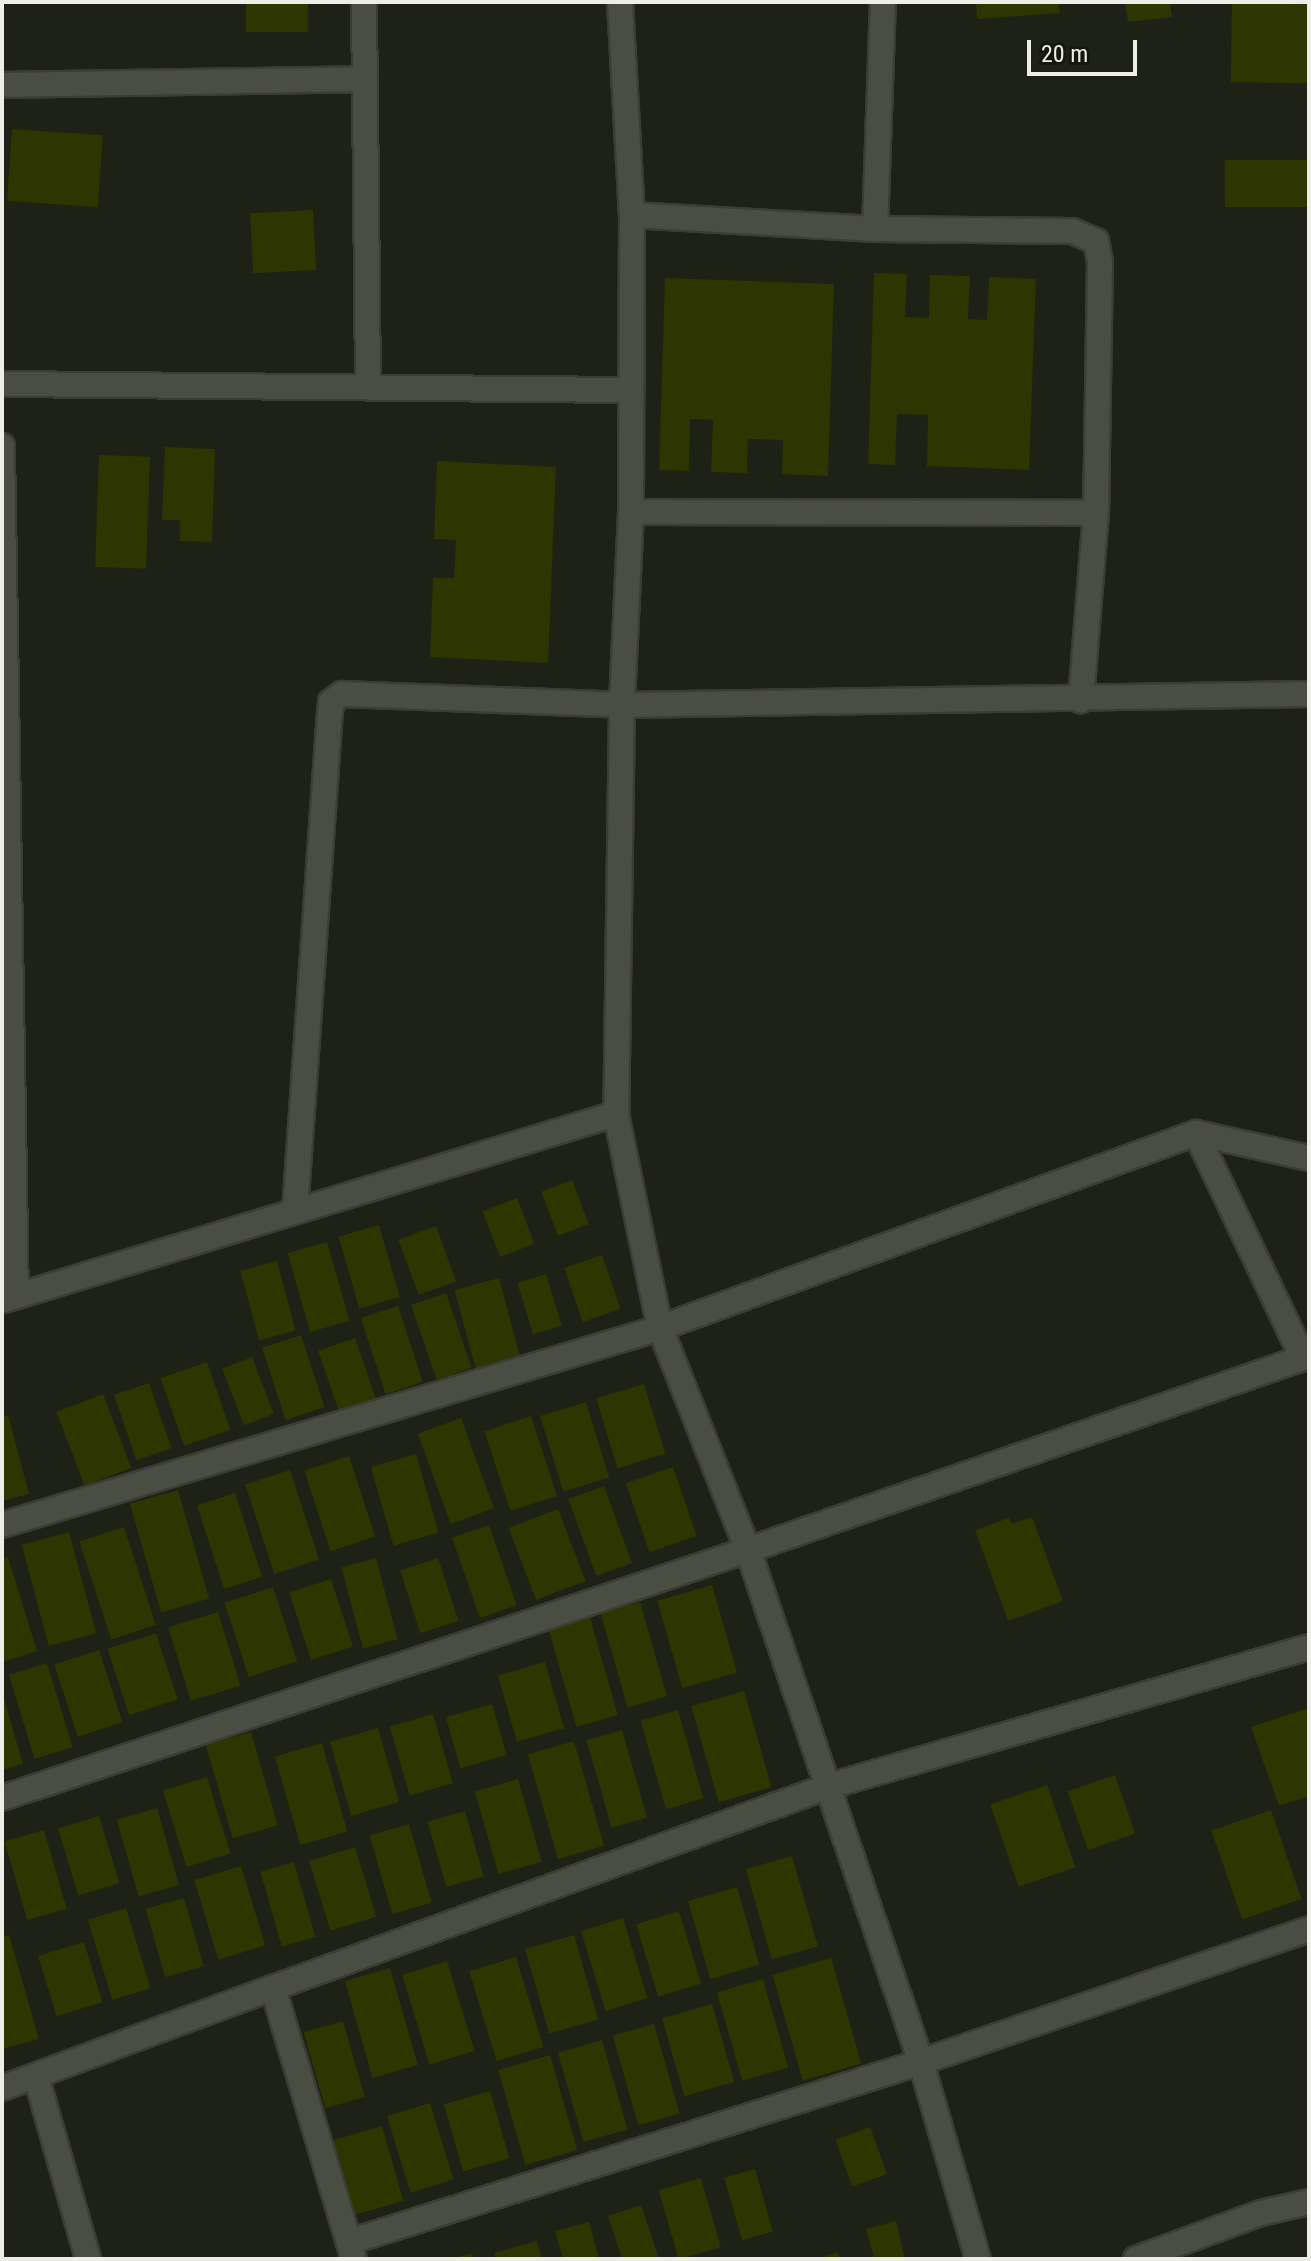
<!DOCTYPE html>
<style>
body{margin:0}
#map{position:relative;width:1311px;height:2261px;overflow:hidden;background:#1e2116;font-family:"Roboto Condensed",sans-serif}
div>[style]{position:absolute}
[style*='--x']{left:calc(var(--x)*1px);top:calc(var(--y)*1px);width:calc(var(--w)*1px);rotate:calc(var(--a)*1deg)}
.building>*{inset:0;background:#2d3500;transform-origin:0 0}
.roads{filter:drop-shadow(2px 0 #3b3d35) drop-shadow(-2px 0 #3b3d35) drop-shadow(0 2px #3b3d35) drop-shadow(0 -2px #3b3d35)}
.minor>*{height:24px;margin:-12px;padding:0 12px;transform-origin:12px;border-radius:12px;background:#4a4d41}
span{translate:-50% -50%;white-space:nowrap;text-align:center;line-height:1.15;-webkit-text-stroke:6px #15180d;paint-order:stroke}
.frame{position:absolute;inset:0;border:4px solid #eceee7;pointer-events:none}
.scale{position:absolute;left:1027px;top:40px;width:110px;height:36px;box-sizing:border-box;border:4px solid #eceee7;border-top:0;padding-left:10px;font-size:24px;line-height:28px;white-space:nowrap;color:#eceee7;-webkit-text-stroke:6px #15180d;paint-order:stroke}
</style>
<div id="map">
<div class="building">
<i style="left:246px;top:2px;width:62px;height:30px"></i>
<i style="clip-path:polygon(976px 2px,1059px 2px,1060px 13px,977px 19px)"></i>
<i style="clip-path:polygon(1125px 2px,1170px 2px,1172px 17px,1128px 22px)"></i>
<i style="left:1232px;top:3px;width:77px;height:79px;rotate:1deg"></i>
<i style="left:12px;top:129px;width:91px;height:72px;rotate:4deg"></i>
<i style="left:1225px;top:160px;width:84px;height:47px"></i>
<i style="left:313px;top:210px;width:60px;height:63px;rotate:87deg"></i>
<i style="clip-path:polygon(874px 273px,907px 274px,905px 317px,929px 318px,930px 275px,970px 276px,968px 319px,987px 320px,989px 277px,1036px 279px,1029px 470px,927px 466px,928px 415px,897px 414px,895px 465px,868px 464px)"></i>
<i style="clip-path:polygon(665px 278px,834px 284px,828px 476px,782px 474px,783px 440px,748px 439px,747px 473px,711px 472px,713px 420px,690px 419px,689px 471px,659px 470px)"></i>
<i style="clip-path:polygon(165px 447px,215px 449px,212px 542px,180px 541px,180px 520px,162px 520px)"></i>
<i style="left:99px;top:455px;width:51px;height:112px;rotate:2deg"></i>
<i style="clip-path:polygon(437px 461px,556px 467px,548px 663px,430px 657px,433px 578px,454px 578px,456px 540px,434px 539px)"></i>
<i style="left:572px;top:1180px;width:47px;height:33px;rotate:69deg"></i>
<i style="left:517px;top:1198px;width:49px;height:37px;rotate:69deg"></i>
<i style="left:379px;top:1225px;width:75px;height:42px;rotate:74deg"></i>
<i style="left:436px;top:1226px;width:59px;height:40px;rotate:70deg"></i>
<i style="left:327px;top:1242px;width:82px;height:41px;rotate:74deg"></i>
<i style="left:602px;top:1255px;width:57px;height:40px;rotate:71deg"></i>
<i style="left:277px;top:1261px;width:72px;height:38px;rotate:75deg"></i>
<i style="left:546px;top:1274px;width:54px;height:30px;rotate:73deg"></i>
<i style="left:499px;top:1278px;width:86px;height:46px;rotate:75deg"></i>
<i style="left:446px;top:1293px;width:79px;height:37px;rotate:71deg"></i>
<i style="left:398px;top:1306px;width:80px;height:39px;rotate:72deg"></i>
<i style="left:301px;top:1335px;width:76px;height:41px;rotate:72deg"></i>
<i style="left:355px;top:1338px;width:65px;height:39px;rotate:71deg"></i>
<i style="left:252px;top:1357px;width:61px;height:32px;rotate:69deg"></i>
<i style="left:207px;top:1362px;width:72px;height:49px;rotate:71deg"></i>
<i style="left:149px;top:1383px;width:69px;height:37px;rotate:71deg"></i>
<i style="left:644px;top:1384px;width:73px;height:50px;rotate:73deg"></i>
<i style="left:103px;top:1394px;width:79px;height:50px;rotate:69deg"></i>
<i style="left:586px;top:1402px;width:79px;height:48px;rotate:73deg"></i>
<i style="clip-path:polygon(8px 1415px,29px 1494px,2px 1501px,2px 1417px)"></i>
<i style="left:531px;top:1416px;width:84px;height:49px;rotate:72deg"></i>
<i style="left:461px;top:1418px;width:96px;height:46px;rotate:70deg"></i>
<i style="left:416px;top:1454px;width:82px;height:47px;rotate:74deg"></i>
<i style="left:349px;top:1456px;width:85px;height:47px;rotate:72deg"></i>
<i style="left:673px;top:1467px;width:73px;height:50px;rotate:71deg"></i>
<i style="left:290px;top:1470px;width:94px;height:47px;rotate:72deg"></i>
<i style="left:604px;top:1486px;width:82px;height:38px;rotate:70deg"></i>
<i style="left:178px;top:1490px;width:113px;height:50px;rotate:74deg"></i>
<i style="left:235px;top:1493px;width:88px;height:40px;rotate:72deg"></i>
<i style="left:558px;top:1509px;width:77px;height:53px;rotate:69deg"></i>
<i style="clip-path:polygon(1032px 1517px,1063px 1601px,1008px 1621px,975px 1530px,1009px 1518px,1012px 1524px)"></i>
<i style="left:489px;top:1525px;width:85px;height:39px;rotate:71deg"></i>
<i style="left:124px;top:1527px;width:103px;height:47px;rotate:72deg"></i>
<i style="left:69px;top:1532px;width:105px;height:49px;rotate:75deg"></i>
<i style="clip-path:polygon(8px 1557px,37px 1651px,2px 1662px,2px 1559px)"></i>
<i style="left:376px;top:1558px;width:84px;height:36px;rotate:75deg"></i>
<i style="left:438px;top:1558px;width:66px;height:40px;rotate:72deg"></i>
<i style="left:331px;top:1579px;width:71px;height:44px;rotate:72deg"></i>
<i style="left:712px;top:1585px;width:91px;height:57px;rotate:74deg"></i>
<i style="left:273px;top:1587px;width:78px;height:51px;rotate:72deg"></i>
<i style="left:640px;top:1602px;width:98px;height:41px;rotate:74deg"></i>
<i style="left:218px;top:1612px;width:77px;height:52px;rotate:73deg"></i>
<i style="left:590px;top:1618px;width:101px;height:43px;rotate:74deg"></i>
<i style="left:156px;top:1633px;width:70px;height:51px;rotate:72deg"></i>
<i style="left:99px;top:1650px;width:76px;height:47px;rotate:72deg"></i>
<i style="left:545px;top:1662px;width:69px;height:49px;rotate:74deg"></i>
<i style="left:47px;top:1663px;width:88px;height:40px;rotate:73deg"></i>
<i style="left:744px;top:1691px;width:100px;height:55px;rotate:74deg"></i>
<i style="clip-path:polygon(2px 1692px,23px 1764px,2px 1770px)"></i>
<i style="left:492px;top:1704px;width:53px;height:48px;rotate:74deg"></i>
<i style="clip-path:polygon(1309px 1708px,1309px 1796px,1279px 1806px,1251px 1727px)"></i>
<i style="left:678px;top:1710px;width:92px;height:39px;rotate:74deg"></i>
<i style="left:433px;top:1714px;width:72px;height:45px;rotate:74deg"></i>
<i style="left:378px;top:1728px;width:77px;height:50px;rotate:74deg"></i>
<i style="left:622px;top:1730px;width:91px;height:37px;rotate:74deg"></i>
<i style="left:251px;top:1732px;width:97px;height:47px;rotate:74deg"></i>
<i style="left:574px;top:1741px;width:109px;height:48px;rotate:74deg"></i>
<i style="left:322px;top:1743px;width:92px;height:49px;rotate:74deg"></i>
<i style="left:1115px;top:1775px;width:62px;height:50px;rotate:71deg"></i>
<i style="left:207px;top:1777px;width:80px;height:46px;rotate:73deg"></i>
<i style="left:518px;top:1779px;width:86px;height:45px;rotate:74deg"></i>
<i style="left:1047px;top:1785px;width:87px;height:60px;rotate:71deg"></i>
<i style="left:157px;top:1808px;width:80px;height:42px;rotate:74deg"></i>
<i style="left:1271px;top:1810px;width:94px;height:63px;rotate:71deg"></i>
<i style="left:465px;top:1811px;width:68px;height:39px;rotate:74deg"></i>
<i style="left:99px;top:1816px;width:70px;height:43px;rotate:73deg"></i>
<i style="left:409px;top:1824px;width:82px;height:41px;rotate:74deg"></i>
<i style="left:44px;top:1830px;width:82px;height:41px;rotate:74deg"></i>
<i style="left:355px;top:1847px;width:73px;height:48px;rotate:73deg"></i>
<i style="left:792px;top:1856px;width:94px;height:48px;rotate:74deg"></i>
<i style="left:294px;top:1862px;width:78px;height:35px;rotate:74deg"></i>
<i style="left:241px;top:1866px;width:83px;height:49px;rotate:73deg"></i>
<i style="left:737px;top:1887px;width:81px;height:51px;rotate:74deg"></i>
<i style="left:184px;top:1898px;width:71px;height:40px;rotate:74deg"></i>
<i style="left:126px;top:1908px;width:84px;height:40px;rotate:73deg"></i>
<i style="left:679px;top:1911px;width:76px;height:45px;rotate:73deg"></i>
<i style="left:623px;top:1918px;width:84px;height:44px;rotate:73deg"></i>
<i style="clip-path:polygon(9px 1935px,39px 2039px,2px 2049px,2px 1937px)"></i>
<i style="left:574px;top:1935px;width:88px;height:51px;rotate:74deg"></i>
<i style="left:84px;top:1942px;width:63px;height:48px;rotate:73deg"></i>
<i style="left:516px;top:1957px;width:94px;height:49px;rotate:73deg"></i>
<i style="left:831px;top:1958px;width:110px;height:61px;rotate:74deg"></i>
<i style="left:447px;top:1961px;width:94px;height:47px;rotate:73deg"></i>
<i style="left:390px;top:1968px;width:101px;height:47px;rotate:74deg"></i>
<i style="left:763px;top:1979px;width:92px;height:48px;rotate:74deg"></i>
<i style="left:712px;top:2004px;width:81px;height:52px;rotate:74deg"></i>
<i style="left:343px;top:2021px;width:79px;height:41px;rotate:74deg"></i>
<i style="left:654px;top:2024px;width:93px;height:43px;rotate:74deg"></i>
<i style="left:602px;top:2040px;width:93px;height:46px;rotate:74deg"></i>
<i style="left:550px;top:2055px;width:99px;height:54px;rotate:74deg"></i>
<i style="left:490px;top:2091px;width:70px;height:48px;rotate:74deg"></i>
<i style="left:430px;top:2103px;width:80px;height:45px;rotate:73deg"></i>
<i style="left:382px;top:2126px;width:78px;height:54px;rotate:74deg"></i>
<i style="left:870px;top:2127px;width:50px;height:37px;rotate:70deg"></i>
<i style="left:755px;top:2169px;width:65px;height:32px;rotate:74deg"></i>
<i style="left:701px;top:2178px;width:72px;height:44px;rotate:74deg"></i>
<i style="clip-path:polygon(641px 2205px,659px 2259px,622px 2259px,608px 2216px)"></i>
<i style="clip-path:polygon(896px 2221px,905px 2259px,874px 2259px,866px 2229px)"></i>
<i style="clip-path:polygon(589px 2222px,599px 2259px,563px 2259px,555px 2231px)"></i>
<i style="clip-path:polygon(537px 2241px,542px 2259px,496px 2259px,494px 2253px)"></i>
<i style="clip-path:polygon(837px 2252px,840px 2259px,819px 2259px)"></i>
<i style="clip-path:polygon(472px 2253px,474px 2259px,455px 2259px,455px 2258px)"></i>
</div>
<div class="roads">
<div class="minor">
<i style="--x:364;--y:2;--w:384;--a:89.4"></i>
<i style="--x:620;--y:2;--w:213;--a:86.8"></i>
<i style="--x:632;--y:215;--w:297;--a:90.2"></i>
<i style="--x:631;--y:512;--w:193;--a:92.7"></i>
<i style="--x:622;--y:705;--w:409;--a:90.8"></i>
<i style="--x:616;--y:1114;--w:218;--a:78.4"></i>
<i style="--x:660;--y:1328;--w:239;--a:68.4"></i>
<i style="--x:748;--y:1550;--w:540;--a:71.33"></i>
<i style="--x:921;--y:2062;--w:205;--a:73.9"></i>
<i style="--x:2;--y:85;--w:363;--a:-0.9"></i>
<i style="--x:632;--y:215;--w:243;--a:3.3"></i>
<i style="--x:875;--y:229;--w:197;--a:0.6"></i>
<i style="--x:1072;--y:231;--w:26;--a:23"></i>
<i style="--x:1096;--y:241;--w:21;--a:79"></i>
<i style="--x:1100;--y:262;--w:251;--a:90.9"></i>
<i style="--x:1096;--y:513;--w:188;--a:94.6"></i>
<i style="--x:875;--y:229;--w:227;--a:-88"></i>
<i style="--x:2;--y:384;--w:629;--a:0.55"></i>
<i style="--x:2;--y:446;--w:850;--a:89.06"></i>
<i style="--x:631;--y:512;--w:465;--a:0.1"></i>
<i style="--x:295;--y:1211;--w:499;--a:-86"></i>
<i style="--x:330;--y:713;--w:11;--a:-85"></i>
<i style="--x:331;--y:702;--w:14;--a:-36"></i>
<i style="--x:342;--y:694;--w:280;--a:2.2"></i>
<i style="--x:622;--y:705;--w:687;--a:-0.92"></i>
<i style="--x:4;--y:1300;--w:640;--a:-16.91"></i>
<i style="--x:2;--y:1525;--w:687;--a:-16.67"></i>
<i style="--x:660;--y:1328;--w:570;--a:-19.99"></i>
<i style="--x:1196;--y:1133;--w:116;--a:12.5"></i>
<i style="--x:2;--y:1798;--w:786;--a:-18.39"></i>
<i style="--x:748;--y:1550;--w:587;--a:-19.08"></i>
<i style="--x:1303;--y:1358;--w:249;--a:-115.4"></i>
<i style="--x:273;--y:1988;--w:588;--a:-19.97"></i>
<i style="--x:826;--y:1787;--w:503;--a:-16.16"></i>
<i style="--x:36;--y:2076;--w:190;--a:74.1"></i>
<i style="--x:2;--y:2088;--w:289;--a:-20.3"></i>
<i style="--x:273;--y:1988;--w:283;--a:73.4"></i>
<i style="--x:349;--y:2242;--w:600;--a:-17.47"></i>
<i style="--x:921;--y:2062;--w:410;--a:-18.9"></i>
<i style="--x:1136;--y:2259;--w:133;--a:-20.2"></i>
<i style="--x:1261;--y:2213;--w:49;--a:-12.9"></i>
</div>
</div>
<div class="frame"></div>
<div class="scale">20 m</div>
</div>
